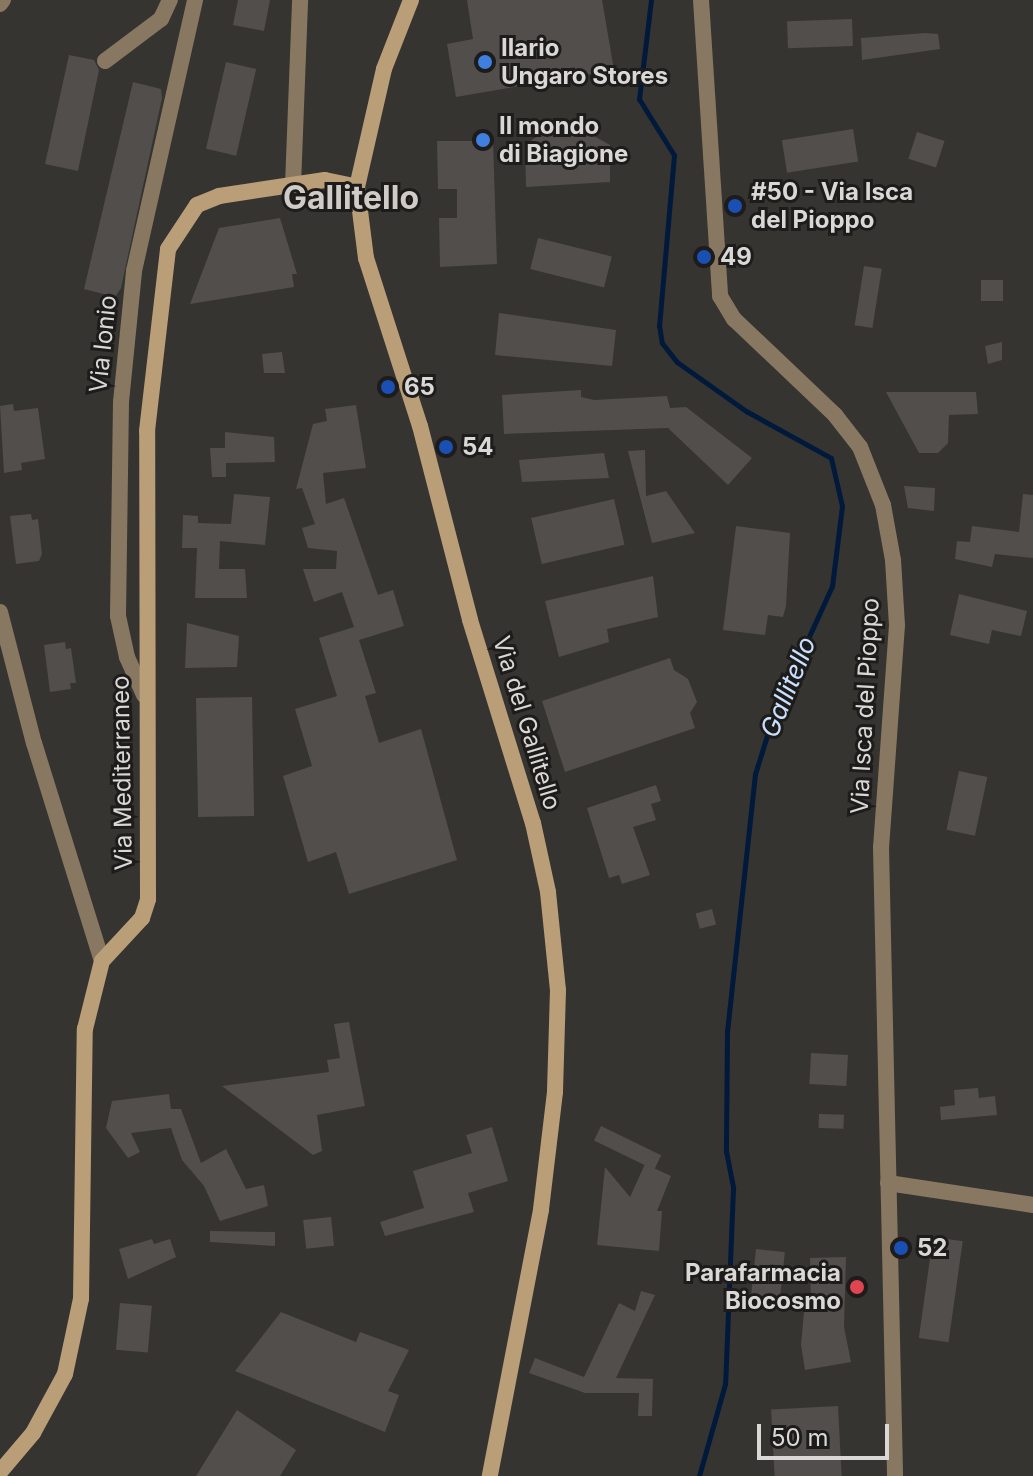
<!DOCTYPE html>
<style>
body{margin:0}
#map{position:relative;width:1033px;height:1476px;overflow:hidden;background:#363431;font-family:Inter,sans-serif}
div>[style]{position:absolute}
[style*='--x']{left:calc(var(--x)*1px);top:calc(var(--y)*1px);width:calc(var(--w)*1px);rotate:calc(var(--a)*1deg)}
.stream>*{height:5px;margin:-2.5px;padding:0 2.5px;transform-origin:2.5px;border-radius:2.5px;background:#011a3b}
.building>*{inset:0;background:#514e4b;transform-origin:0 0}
.street>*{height:16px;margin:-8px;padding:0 8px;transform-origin:8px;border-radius:8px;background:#897861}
.secondary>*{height:16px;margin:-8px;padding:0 8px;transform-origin:8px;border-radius:8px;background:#b99e78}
.dots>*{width:22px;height:22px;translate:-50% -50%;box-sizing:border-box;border:4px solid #1d1c1a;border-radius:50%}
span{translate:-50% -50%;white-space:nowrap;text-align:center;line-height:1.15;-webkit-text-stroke:6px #1d1c1a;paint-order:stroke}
.poi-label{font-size:24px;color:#d9d8d6;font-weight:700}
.left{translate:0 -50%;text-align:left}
.right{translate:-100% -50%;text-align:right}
.street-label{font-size:24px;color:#d9d8d6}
.water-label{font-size:26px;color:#c9e0fe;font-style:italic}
.district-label{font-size:32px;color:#cfccc8;font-weight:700}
.scale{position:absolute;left:757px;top:1424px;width:132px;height:36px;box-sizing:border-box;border:4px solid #d9d8d6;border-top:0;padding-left:10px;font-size:24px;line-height:28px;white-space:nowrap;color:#d9d8d6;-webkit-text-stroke:6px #1d1c1a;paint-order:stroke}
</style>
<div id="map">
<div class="stream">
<i style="--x:651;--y:0;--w:100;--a:96.9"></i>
<i style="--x:639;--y:99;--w:66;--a:58"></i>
<i style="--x:674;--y:155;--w:171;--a:95"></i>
<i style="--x:659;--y:325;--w:18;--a:81"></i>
<i style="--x:662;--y:343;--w:24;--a:52"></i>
<i style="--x:677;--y:362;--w:85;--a:35.4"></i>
<i style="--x:746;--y:411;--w:97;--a:28.9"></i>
<i style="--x:831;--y:458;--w:49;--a:77.1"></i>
<i style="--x:842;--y:506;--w:81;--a:97.1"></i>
<i style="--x:832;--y:586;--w:140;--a:114.5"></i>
<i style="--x:774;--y:713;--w:64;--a:107.3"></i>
<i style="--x:755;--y:774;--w:258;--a:96.2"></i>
<i style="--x:727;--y:1030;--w:121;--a:90.5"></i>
<i style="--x:726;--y:1151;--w:38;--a:79"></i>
<i style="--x:733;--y:1188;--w:196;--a:92.3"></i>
<i style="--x:725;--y:1384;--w:96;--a:105.8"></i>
</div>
<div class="building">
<i style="clip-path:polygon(238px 0,270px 0,264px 31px,233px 25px)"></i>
<i style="clip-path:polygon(467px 0,602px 0,614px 70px,456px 97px,447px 44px,473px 39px)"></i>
<i style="left:852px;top:19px;width:27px;height:65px;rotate:88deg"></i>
<i style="clip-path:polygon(925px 33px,938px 34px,940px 49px,862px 60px,861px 38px)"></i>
<i style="clip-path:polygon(69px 55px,94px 60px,99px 70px,78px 171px,45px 164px)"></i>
<i style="left:226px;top:62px;width:31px;height:89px;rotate:13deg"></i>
<i style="clip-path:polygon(133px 82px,161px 89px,162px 98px,121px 288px,115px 297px,84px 289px)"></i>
<i style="clip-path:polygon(573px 124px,610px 145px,610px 182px,526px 187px,525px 145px,549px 128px)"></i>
<i style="left:853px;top:129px;width:33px;height:72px;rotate:81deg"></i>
<i style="left:917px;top:132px;width:29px;height:28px;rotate:18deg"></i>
<i style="clip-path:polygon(437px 141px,493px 141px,497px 264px,440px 267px,439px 218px,457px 218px,457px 189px,438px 189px)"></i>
<i style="clip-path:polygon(280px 218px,297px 274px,292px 274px,294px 287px,190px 304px,219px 228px)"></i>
<i style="left:538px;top:238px;width:76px;height:32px;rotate:14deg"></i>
<i style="left:864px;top:266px;width:18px;height:60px;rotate:9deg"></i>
<i style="left:981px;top:280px;width:22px;height:21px"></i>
<i style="clip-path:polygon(499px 313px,616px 330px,612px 366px,495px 355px)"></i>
<i style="clip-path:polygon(1002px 342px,1002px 360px,988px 364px,985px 346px)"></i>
<i style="clip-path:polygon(282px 352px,285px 373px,264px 373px,262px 354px)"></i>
<i style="clip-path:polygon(581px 390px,581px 397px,594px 400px,667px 396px,670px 408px,686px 407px,752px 458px,728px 485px,668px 428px,504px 434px,502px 395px)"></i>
<i style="clip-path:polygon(886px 392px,976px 392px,978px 414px,949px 415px,948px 443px,938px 453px,919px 453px)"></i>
<i style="clip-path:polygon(13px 404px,14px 411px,38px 408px,45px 459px,21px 463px,22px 470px,4px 473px,0 406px)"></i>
<i style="clip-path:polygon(356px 405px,366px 468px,323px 473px,326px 504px,344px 498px,378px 595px,393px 590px,404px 626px,359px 640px,376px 693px,365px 696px,379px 743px,421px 729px,457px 860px,349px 894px,336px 852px,308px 862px,283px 776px,312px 766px,295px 709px,337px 696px,319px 638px,354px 627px,342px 592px,314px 602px,303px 569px,336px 569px,337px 551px,308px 548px,302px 528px,315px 524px,302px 488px,296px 489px,313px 424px,327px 421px,325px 409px)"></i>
<i style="clip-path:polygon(225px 432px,274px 437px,275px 462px,226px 463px,226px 477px,212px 477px,210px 448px,225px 448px)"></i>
<i style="clip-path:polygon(645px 450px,646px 496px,666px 491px,695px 533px,652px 543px,628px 451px)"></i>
<i style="clip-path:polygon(604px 453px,609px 478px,522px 482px,519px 460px)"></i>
<i style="clip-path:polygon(904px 486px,935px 488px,934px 511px,908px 508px)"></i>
<i style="clip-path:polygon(234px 494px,270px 497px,265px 545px,220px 541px,219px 569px,245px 569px,247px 598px,195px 598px,197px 548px,182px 548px,183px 515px,198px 516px,198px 523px,231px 524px)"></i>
<i style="clip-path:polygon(1023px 494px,1033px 495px,1033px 558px,995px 554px,992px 567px,955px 559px,957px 541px,970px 542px,972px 526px,1019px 532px)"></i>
<i style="left:614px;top:499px;width:47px;height:85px;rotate:77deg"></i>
<i style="clip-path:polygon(31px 514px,32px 520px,38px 519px,42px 554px,39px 561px,16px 564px,10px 516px)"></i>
<i style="clip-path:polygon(736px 526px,790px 533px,786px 606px,783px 617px,768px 615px,765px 635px,723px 630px)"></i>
<i style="clip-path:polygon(653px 576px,658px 617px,607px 629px,609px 642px,559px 657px,545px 601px)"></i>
<i style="clip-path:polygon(959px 594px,1027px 611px,1021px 636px,992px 630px,989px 644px,950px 635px)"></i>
<i style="clip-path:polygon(187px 623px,239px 636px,237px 667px,185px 668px)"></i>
<i style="clip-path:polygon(65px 642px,66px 649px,71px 648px,76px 683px,70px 683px,71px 689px,50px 692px,44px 645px)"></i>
<i style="clip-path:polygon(670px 658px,674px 670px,688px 679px,697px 702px,690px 713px,695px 728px,565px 772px,542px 701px)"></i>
<i style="left:252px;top:697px;width:119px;height:56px;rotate:89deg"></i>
<i style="left:959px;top:771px;width:29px;height:60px;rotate:12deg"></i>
<i style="clip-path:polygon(656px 785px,661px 801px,651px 804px,656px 820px,633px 827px,650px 875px,622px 884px,619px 875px,609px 878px,587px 808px)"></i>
<i style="left:712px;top:909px;width:16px;height:17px;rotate:75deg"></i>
<i style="clip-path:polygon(349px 1022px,365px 1106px,317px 1115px,322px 1151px,313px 1155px,222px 1086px,329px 1072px,327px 1060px,340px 1058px,334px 1024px)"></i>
<i style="left:811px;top:1053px;width:37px;height:31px;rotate:3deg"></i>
<i style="clip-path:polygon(978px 1088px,979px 1098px,995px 1096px,997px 1115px,941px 1120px,940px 1107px,955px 1105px,954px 1090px)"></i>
<i style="clip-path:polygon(169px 1094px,171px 1109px,181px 1109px,201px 1163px,226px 1149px,246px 1189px,264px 1185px,268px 1206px,220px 1221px,204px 1186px,182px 1160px,171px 1128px,131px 1133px,140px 1152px,128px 1158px,106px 1128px,112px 1101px)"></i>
<i style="left:819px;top:1114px;width:25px;height:14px;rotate:2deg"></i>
<i style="left:601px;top:1126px;width:67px;height:16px;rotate:26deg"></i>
<i style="clip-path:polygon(492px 1127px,508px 1181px,468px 1193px,474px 1212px,385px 1236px,380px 1222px,424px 1208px,413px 1171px,472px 1153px,466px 1135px)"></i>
<i style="clip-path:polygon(645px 1164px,671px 1176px,657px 1211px,662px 1211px,659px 1251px,597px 1245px,605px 1167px,630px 1197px)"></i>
<i style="left:331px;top:1217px;width:29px;height:28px;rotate:84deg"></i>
<i style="clip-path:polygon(210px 1231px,275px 1232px,275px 1246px,210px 1242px)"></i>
<i style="left:933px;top:1237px;width:30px;height:102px;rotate:8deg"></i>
<i style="clip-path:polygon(152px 1239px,154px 1244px,170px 1239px,176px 1257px,128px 1279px,119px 1249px)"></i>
<i style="left:756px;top:1249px;width:29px;height:58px;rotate:6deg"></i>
<i style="clip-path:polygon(846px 1257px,844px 1327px,851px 1362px,805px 1370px,801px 1345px,804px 1312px,811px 1312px,810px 1258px)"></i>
<i style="clip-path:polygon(641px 1291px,655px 1295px,616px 1378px,653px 1379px,652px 1416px,638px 1416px,639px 1393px,585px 1393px,529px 1373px,535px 1358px,584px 1377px,619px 1303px,635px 1311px)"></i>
<i style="left:120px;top:1303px;width:32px;height:47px;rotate:5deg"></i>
<i style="clip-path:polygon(281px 1312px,356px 1342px,360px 1332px,409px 1350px,388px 1391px,399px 1395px,385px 1432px,235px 1371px)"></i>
<i style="left:838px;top:1406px;width:70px;height:67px;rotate:87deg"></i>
<i style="clip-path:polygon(237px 1410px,296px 1450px,280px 1476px,196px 1476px)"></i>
</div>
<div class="street">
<i style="--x:701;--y:0;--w:297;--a:86.3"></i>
<i style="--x:720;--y:296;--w:27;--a:59"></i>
<i style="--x:734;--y:319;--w:139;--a:43.5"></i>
<i style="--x:835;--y:415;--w:41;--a:52"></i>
<i style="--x:860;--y:447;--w:62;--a:68.4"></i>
<i style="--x:883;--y:505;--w:56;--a:79.7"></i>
<i style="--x:893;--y:560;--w:65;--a:86.5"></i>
<i style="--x:897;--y:625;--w:223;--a:94.1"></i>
<i style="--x:881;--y:847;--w:629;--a:88.72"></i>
<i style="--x:0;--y:4;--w:5;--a:-53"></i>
<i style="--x:105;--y:61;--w:70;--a:-36.9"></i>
<i style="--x:161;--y:19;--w:21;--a:-65"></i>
<i style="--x:293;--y:185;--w:185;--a:-87.8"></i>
<i style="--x:0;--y:612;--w:135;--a:75.5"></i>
<i style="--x:34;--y:743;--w:228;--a:72.7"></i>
<i style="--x:144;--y:695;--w:42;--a:-114.1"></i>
<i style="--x:127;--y:657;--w:42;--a:-102.4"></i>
<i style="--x:118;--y:616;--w:214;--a:-89.2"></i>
<i style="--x:121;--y:402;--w:132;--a:-84.3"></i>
<i style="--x:134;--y:271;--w:278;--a:-77.3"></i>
<i style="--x:888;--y:1183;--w:147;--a:8.6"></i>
</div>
<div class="secondary">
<i style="--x:411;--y:0;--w:74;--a:111.4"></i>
<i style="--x:384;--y:69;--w:121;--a:102.9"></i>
<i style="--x:357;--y:187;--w:72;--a:82.8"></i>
<i style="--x:366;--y:258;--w:176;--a:72.2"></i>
<i style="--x:420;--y:426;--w:200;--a:75.5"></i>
<i style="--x:470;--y:620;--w:213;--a:72.8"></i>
<i style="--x:533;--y:823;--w:71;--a:77.7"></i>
<i style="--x:548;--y:892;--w:99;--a:84.2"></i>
<i style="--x:558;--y:990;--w:102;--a:91.7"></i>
<i style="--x:555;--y:1092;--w:119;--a:96.8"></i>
<i style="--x:541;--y:1210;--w:271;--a:100.9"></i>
<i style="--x:0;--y:1472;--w:51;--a:-49.8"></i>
<i style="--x:33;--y:1433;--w:67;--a:-61.5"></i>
<i style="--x:65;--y:1374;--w:77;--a:-78"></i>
<i style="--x:81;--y:1299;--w:270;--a:-89.2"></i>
<i style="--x:85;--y:1029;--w:70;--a:-76"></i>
<i style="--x:102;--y:961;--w:59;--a:-47.1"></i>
<i style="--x:142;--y:918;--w:20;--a:-72"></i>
<i style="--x:148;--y:899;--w:468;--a:-90.1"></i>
<i style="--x:147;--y:431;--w:183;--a:-83.4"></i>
<i style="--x:168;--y:249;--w:53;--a:-56.6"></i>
<i style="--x:197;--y:205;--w:24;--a:-22"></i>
<i style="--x:219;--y:196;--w:107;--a:-8.6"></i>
<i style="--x:325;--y:180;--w:33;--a:12"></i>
</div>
<div class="dots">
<i style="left:485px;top:62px;background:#3f7fe0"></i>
<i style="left:483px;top:140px;background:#3f7fe0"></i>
<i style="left:735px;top:206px;background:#1a4fb4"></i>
<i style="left:704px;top:257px;background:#1a4fb4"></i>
<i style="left:388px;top:387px;background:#1a4fb4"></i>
<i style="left:446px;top:447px;background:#1a4fb4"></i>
<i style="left:901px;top:1248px;background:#1a4fb4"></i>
<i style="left:857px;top:1287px;background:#e0444e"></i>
</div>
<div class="poi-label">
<span class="left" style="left:501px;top:62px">Ilario<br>Ungaro Stores</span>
<span class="left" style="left:499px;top:140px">Il mondo<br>di Biagione</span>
<span class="left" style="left:751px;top:206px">#50 - Via Isca<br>del Pioppo</span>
<span class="left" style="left:720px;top:257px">49</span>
<span class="left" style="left:404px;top:387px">65</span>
<span class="left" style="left:462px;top:447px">54</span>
<span class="left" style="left:917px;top:1248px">52</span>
<span class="right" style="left:841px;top:1287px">Parafarmacia<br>Biocosmo</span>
</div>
<div class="street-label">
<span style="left:103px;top:344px;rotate:-84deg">Via Ionio</span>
<span style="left:865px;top:706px;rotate:-87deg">Via Isca del Pioppo</span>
<span style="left:527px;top:723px;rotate:73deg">Via del Gallitello</span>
<span style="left:122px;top:773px;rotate:-91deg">Via Mediterraneo</span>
</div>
<div class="water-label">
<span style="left:788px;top:687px;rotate:-68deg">Gallitello</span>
</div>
<div class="district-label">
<span style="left:351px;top:198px">Gallitello</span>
</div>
<div class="scale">50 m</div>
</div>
